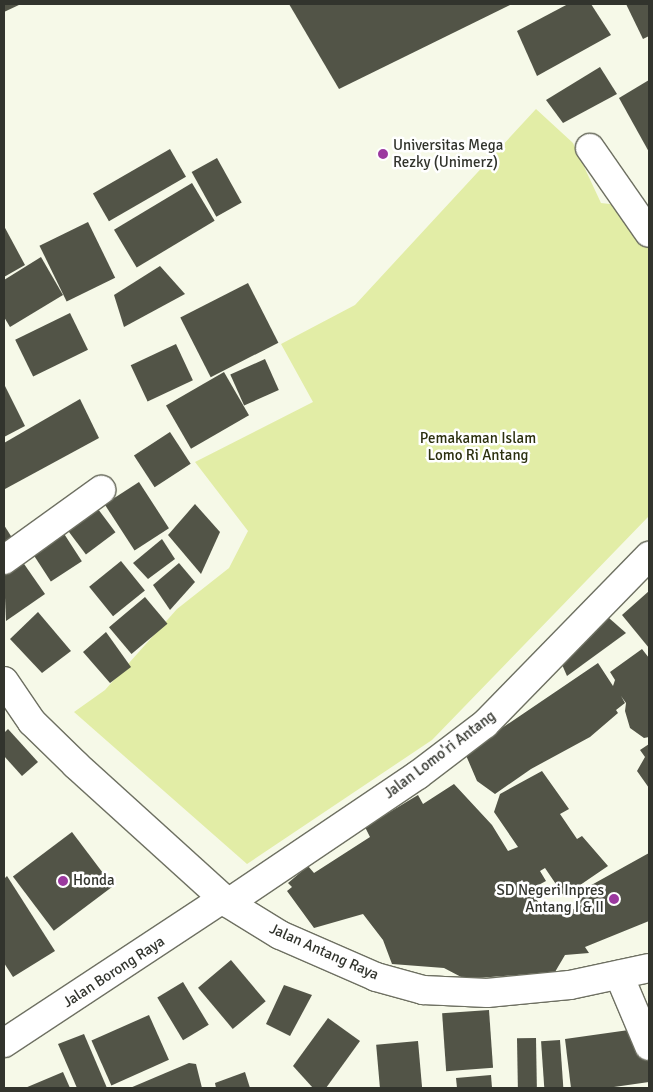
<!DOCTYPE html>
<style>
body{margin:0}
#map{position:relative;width:653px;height:1092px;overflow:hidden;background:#f6f9e8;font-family:Signika,sans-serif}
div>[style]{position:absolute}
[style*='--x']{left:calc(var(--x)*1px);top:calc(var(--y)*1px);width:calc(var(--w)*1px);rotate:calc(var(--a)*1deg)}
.green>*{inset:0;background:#e2eda6}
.building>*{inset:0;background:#525447;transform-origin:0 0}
.roads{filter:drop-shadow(1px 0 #6e7062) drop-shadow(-1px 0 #6e7062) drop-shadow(0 1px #6e7062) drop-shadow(0 -1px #6e7062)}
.minor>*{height:28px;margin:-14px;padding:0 14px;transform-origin:14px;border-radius:14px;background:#fff}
.major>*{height:28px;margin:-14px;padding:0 14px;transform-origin:14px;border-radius:14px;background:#fff}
.dots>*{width:14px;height:14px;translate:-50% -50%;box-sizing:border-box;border:2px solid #fff;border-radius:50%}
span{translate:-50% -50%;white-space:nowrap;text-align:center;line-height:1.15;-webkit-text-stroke:5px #fff;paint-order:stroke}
.poi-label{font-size:15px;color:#32342d}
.left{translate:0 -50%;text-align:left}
.right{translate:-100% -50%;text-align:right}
.park-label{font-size:15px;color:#2c300f}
.street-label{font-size:15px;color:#32342d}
.frame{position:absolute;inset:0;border:5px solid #32342d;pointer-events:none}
</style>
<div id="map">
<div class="green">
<i style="clip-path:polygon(536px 109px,573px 143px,601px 203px,636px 207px,649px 229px,649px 516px,432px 740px,247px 864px,74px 712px,105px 690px,177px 609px,229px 568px,248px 531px,195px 462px,313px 402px,281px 344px,355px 305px)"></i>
</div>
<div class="building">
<i style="clip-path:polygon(4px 4px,21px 4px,4px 12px)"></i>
<i style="clip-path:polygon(289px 4px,512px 4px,339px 89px)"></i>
<i style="clip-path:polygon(568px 4px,591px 4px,611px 35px,537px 76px,517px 31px)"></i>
<i style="clip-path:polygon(626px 4px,649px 4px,649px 36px,643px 39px)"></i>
<i style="clip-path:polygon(600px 67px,617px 94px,563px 123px,546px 100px)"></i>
<i style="clip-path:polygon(649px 80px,649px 152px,619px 98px)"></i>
<i style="left:170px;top:149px;width:32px;height:89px;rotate:60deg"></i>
<i style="left:217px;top:158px;width:51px;height:29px;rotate:61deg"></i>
<i style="left:192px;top:183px;width:44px;height:91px;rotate:59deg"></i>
<i style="left:88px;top:222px;width:62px;height:54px;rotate:64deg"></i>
<i style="clip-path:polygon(4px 226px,25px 265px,4px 277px)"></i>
<i style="clip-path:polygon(41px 257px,63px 295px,10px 327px,4px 317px,4px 280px)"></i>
<i style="clip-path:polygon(160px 266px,185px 294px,124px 327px,114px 295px)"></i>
<i style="left:248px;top:283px;width:67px;height:76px;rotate:63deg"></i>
<i style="left:70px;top:313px;width:41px;height:61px;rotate:64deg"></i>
<i style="left:176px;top:344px;width:40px;height:50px;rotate:65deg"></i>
<i style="left:265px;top:359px;width:34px;height:38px;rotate:66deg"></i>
<i style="left:224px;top:372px;width:50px;height:67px;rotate:60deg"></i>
<i style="clip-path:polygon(4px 384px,25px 426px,4px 437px)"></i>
<i style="clip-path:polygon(80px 399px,99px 438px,5px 489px,4px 443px)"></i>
<i style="left:170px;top:432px;width:38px;height:43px;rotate:57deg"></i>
<i style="left:139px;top:482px;width:55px;height:41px;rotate:57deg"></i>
<i style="left:92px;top:501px;width:39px;height:37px;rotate:53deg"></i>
<i style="clip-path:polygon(195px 504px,220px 532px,201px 574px,168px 535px)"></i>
<i style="clip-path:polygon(4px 525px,16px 544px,4px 553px)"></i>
<i style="left:59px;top:526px;width:42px;height:37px;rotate:57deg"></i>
<i style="clip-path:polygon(162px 539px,175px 559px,148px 579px,133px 563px)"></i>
<i style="clip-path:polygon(22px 561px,45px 594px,6px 621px,4px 574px)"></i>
<i style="left:121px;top:561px;width:38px;height:41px;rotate:51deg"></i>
<i style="clip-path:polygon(179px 563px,195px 582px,170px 610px,153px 585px)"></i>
<i style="clip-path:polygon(649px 591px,649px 648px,622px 615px)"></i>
<i style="left:145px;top:597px;width:35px;height:47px;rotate:50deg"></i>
<i style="clip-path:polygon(38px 612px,71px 651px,42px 673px,10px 639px)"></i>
<i style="clip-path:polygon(609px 618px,626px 633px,567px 676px,560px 660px)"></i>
<i style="clip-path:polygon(106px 632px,131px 667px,110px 683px,83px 652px)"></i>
<i style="clip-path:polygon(642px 649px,649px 658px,649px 737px,644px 738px,630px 728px,625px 711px,626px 703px,621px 696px,625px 703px,616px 710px,618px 713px,590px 737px,531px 769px,495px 794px,477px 781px,465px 753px,598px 663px,613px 686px,615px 680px,610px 672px)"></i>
<i style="clip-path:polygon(8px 729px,38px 762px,22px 776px,4px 756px,4px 733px)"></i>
<i style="clip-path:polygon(649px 744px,649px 788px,637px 771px,645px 757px,640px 750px)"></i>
<i style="clip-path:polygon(542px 771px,569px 809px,560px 814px,577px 839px,582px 836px,608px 866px,564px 896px,545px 868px,540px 871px,546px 881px,531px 889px,544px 913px,557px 907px,563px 915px,581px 905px,577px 893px,649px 853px,649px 921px,585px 947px,589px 953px,565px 955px,555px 972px,465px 979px,444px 968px,392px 964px,383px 940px,363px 914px,314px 928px,287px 891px,292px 887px,288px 883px,308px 866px,314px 873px,370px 837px,365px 827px,418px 795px,423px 804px,454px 784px,492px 825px,508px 851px,518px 847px,494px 812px,500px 794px)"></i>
<i style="left:72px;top:832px;width:68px;height:74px;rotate:53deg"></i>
<i style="clip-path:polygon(7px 876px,55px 951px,13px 977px,4px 963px,4px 879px)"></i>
<i style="left:231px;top:960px;width:54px;height:43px;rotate:50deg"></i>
<i style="left:183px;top:982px;width:50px;height:30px;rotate:59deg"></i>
<i style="clip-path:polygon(284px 985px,312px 995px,290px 1036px,266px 1024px)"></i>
<i style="left:489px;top:1010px;width:58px;height:47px;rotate:86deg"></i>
<i style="left:149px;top:1015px;width:49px;height:63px;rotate:66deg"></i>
<i style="clip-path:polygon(328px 1018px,360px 1041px,326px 1088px,313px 1088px,293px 1066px)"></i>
<i style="clip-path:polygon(636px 1029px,649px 1058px,649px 1082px,607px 1088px,571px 1088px,565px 1039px)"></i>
<i style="clip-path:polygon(84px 1034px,107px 1088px,77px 1088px,58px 1044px)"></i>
<i style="left:536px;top:1038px;width:50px;height:19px;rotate:89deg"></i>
<i style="left:560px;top:1040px;width:48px;height:19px;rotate:86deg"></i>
<i style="left:418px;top:1041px;width:47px;height:42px;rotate:85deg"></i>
<i style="clip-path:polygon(189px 1063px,196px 1064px,202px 1088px,130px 1088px)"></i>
<i style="clip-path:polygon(63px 1072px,70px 1088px,25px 1088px)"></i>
<i style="clip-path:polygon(245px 1072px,250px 1088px,216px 1088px,215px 1083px)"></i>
<i style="clip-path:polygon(491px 1075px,492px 1088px,457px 1088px,456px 1078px)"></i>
</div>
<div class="roads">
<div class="minor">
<i style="--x:590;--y:148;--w:103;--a:55.2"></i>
<i style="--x:4;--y:560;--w:120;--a:-35.8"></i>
<i style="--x:228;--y:903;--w:229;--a:-34"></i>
<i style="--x:418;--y:775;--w:84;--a:-37.3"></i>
<i style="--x:485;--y:724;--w:235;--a:-45.7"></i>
<i style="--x:619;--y:975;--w:77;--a:67.1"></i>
</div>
<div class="major">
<i style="--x:4;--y:681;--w:50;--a:55.7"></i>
<i style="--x:32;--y:722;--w:62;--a:44.3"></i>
<i style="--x:76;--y:765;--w:205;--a:42.2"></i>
<i style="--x:228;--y:903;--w:61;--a:31.6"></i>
<i style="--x:280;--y:935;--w:105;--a:23.6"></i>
<i style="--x:376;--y:977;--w:49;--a:15.5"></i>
<i style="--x:423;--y:990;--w:64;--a:2.7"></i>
<i style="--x:487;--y:993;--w:83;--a:-5.5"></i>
<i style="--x:570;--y:985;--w:81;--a:-12.1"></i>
<i style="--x:4;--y:1043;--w:261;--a:-33.4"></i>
</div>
</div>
<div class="dots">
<i style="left:383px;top:154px;background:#9b399f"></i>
<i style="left:63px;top:881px;background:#9b399f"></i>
<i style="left:614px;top:899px;background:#9b399f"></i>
</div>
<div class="poi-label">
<span class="left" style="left:393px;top:154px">Universitas Mega<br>Rezky (Unimerz)</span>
<span class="left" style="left:73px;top:881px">Honda</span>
<span class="right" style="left:604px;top:899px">SD Negeri Inpres<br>Antang I &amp; II</span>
</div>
<div class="park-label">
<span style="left:478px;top:447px">Pemakaman Islam<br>Lomo Ri Antang</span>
</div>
<div class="street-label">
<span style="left:440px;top:755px;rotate:-37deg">Jalan Lomo'ri Antang</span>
<span style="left:324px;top:952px;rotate:24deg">Jalan Antang Raya</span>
<span style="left:114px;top:972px;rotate:-33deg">Jalan Borong Raya</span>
</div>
<div class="frame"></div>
</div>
